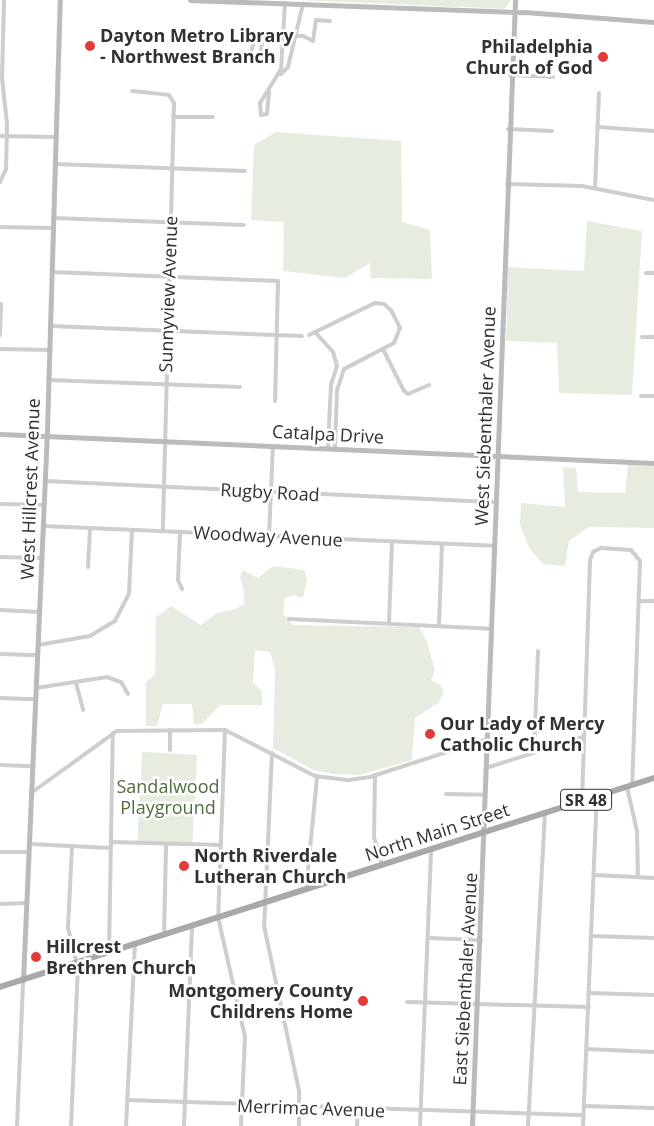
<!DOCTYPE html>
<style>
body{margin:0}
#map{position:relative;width:654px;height:1126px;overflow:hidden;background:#fff;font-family:"Open Sans",sans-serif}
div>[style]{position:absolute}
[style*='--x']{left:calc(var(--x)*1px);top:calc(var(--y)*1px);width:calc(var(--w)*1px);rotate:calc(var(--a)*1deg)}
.green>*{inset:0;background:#e6ede0;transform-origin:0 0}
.street>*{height:4px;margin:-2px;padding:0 2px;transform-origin:2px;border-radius:2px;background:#cecece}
.secondary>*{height:5px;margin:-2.5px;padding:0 2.5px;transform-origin:2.5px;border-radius:2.5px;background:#bbb}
.primary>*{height:5.5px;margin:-2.75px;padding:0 2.75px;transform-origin:2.75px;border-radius:2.75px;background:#a9a9a9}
.dots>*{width:14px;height:14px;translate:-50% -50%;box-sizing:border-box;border:2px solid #fff;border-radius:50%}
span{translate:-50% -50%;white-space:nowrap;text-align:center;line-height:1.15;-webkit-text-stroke:5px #fff;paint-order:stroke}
.shield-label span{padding:1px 4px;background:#fff;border:1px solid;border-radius:4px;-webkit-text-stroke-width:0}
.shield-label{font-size:16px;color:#313131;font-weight:700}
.poi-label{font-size:18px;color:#313131;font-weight:700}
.left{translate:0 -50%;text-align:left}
.right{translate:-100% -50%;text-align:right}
.street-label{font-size:18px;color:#313131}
.park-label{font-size:18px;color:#506d3f}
</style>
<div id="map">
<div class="green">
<i style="clip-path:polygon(298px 0,511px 0,505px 9px)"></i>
<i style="clip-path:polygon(276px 132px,401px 141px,402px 222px,430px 230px,432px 279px,371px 278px,370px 263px,345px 278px,283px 271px,284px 222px,251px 220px,254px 145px)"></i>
<i style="clip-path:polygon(587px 221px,642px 231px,632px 395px,559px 393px,557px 343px,506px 341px,508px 267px,584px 271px)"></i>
<i style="clip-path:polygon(628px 465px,654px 466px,654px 528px,589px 527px,569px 541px,565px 566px,543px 564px,529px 548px,520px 525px,521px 503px,565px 507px,563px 467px,576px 468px,578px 492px,625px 493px)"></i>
<i style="clip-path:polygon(273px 566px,304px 570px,307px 579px,303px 598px,294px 595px,285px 598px,283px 613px,293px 625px,419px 627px,427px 642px,435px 670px,431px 680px,441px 686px,444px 693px,438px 703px,415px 718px,412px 760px,359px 775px,334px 774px,313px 770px,273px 748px,275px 669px,270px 652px,255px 650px,253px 683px,262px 691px,262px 705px,220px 705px,202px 724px,194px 724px,192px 704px,163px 704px,157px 726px,146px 726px,146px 682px,155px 675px,156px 617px,171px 606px,201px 625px,217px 613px,236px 609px,244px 604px,244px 591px,240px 577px,243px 570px,258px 578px)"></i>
<i style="left:197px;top:755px;width:89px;height:55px;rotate:93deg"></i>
</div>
<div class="street">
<i style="--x:263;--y:35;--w:23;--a:97"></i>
<i style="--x:260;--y:58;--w:7;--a:153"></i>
<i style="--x:254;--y:61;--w:6;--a:-129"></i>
<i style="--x:250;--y:56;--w:20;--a:-75"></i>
<i style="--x:255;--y:37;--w:4;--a:-34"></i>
<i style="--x:258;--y:35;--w:45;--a:1.3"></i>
<i style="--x:303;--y:36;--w:11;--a:27"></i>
<i style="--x:313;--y:41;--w:21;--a:-82"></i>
<i style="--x:316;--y:20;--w:14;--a:4"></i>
<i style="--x:281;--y:74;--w:10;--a:-45"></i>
<i style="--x:288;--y:67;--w:65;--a:-76.6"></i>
<i style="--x:510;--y:75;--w:43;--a:2.7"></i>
<i style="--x:132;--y:91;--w:37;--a:6"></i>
<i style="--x:169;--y:95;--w:9;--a:58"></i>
<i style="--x:174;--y:103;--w:428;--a:91.5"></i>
<i style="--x:269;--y:91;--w:23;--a:95"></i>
<i style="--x:267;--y:114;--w:6;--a:171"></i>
<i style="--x:261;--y:115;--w:12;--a:-95"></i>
<i style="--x:260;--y:103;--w:39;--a:-58"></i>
<i style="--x:281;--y:70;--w:67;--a:-86.6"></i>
<i style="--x:173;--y:117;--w:40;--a:0"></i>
<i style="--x:598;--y:127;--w:56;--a:4.1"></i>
<i style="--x:508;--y:129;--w:44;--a:2.6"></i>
<i style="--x:0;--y:136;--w:56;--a:1"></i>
<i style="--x:55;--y:164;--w:190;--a:2.1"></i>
<i style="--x:0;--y:182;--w:14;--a:-65"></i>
<i style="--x:6;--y:169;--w:45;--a:-88.7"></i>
<i style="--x:7;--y:124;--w:46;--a:-96.2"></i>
<i style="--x:2;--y:78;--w:78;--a:-88.5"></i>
<i style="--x:507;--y:184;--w:75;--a:1.5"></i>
<i style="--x:582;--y:186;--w:73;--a:11"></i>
<i style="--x:595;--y:188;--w:95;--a:-87.6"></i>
<i style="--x:53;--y:218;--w:191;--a:2.1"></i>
<i style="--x:0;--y:227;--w:53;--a:1.1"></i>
<i style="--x:52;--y:272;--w:226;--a:2.3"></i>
<i style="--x:278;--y:281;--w:120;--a:91.4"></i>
<i style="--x:646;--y:273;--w:8;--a:0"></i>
<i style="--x:50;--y:326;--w:252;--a:2.3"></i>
<i style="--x:315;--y:332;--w:27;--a:48"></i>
<i style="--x:333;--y:352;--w:15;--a:74"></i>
<i style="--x:337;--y:366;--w:19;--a:108"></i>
<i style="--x:331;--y:384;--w:64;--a:92.7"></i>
<i style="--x:0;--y:335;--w:31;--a:-88"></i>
<i style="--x:309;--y:335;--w:73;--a:-25.9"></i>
<i style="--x:375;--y:303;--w:9;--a:6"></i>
<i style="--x:384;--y:304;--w:9;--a:41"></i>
<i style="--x:391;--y:310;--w:20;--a:63"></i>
<i style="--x:400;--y:328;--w:16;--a:112"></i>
<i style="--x:394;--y:343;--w:56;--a:152.5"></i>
<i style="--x:344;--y:369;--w:22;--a:108"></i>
<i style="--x:337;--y:390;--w:58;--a:92"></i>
<i style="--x:642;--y:337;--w:12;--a:0"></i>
<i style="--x:0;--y:349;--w:49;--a:1.2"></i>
<i style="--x:383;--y:349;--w:47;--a:63.4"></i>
<i style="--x:404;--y:391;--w:5;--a:37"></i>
<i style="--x:408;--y:394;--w:23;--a:-23"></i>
<i style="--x:48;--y:380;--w:192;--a:2.1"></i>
<i style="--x:641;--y:396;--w:13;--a:0"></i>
<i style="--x:45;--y:481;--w:451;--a:2.7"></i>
<i style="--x:0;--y:504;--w:44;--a:1.3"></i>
<i style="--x:43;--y:526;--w:451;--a:2.5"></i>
<i style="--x:180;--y:532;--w:48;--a:92.4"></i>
<i style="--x:178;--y:580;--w:10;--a:66"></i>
<i style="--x:269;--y:536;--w:90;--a:-87.5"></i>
<i style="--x:0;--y:557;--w:41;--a:1.4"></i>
<i style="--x:88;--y:567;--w:39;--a:-87"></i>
<i style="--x:639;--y:601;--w:15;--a:0"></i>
<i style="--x:0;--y:610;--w:39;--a:3"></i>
<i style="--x:289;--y:619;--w:202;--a:2.8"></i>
<i style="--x:389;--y:623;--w:82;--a:-87.9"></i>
<i style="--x:439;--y:625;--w:81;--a:-87.9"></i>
<i style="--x:38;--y:645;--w:53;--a:-9.8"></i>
<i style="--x:90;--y:636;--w:29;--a:-31"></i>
<i style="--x:115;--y:621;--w:31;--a:-63"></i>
<i style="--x:129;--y:593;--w:63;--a:-87.3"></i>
<i style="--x:0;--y:654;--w:37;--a:2"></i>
<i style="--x:76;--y:683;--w:28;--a:75"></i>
<i style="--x:36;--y:688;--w:72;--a:-8.8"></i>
<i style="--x:107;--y:677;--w:15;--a:20"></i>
<i style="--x:121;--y:682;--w:14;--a:60"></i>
<i style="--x:0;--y:698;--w:35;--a:2"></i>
<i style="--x:225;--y:730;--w:187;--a:92.1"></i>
<i style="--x:218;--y:917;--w:123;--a:77.3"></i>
<i style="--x:245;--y:1037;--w:89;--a:92.6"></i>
<i style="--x:170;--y:750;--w:20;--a:-90"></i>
<i style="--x:534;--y:752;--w:101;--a:-87.7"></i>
<i style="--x:272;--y:753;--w:173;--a:92.6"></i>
<i style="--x:264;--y:926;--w:168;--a:78"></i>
<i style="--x:299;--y:1090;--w:36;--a:90"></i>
<i style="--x:0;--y:765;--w:33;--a:2"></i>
<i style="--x:486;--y:768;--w:102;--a:-17.7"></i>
<i style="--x:375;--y:775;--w:62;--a:90.9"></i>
<i style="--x:374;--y:837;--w:29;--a:74"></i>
<i style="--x:627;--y:787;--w:45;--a:77.2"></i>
<i style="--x:637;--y:831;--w:46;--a:88.8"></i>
<i style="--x:31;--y:793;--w:106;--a:-35.8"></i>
<i style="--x:117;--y:731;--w:108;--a:-0.5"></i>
<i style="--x:225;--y:730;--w:101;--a:27.1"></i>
<i style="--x:315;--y:776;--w:34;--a:7"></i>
<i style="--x:349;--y:780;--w:21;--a:-8"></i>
<i style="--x:370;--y:777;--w:123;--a:-18"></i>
<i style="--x:446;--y:794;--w:39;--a:1"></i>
<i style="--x:582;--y:802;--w:242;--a:-88.1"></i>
<i style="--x:590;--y:560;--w:9;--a:-69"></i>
<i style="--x:593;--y:552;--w:9;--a:-27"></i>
<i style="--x:601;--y:548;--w:30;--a:4"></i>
<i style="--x:631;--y:550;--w:14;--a:51"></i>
<i style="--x:640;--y:561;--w:224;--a:92"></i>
<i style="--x:112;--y:842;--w:108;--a:1.6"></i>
<i style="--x:29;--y:844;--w:82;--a:2.8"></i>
<i style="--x:0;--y:852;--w:29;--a:0"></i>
<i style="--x:595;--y:875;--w:59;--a:2.9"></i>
<i style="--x:306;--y:890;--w:114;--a:-84.4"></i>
<i style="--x:0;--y:904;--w:26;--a:-2"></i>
<i style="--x:164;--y:935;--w:91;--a:-88.7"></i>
<i style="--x:592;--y:936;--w:62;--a:1.8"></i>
<i style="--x:428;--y:938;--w:53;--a:2.2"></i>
<i style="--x:109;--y:952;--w:219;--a:-89"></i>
<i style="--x:589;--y:993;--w:65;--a:1.8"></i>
<i style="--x:407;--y:1002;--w:182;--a:1.6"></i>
<i style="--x:587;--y:1049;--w:67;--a:2.6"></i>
<i style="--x:127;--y:1100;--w:457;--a:1.9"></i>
<i style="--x:584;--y:1106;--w:70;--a:1.6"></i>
<i style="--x:17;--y:1126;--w:146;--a:-87.6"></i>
<i style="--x:71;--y:1126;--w:158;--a:-87.5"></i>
<i style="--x:78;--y:968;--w:41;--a:-104"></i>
<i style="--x:68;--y:928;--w:82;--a:-87.2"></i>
<i style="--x:126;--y:1126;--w:181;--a:-87.2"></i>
<i style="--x:184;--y:1126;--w:200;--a:-87.7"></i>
<i style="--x:357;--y:1126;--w:17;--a:-87"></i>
<i style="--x:420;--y:1126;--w:276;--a:-87.7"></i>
<i style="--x:528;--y:1126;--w:313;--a:-86.9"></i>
<i style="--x:583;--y:1126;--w:329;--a:-87.6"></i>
</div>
<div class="secondary">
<i style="--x:190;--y:0;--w:335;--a:2.1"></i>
<i style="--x:525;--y:12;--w:129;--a:4.4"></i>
<i style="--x:0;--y:434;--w:655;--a:2.54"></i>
<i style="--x:23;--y:980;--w:551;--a:-87.5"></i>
<i style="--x:47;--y:430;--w:430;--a:-88.3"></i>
<i style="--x:472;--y:1126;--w:1127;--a:-87.81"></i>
</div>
<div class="primary">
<i style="--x:0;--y:987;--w:687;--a:-17.72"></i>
</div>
<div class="dots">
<i style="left:90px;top:46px;background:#e23c39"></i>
<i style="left:603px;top:57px;background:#e23c39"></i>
<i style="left:430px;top:734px;background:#e23c39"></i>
<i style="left:184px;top:866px;background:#e23c39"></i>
<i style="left:36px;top:957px;background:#e23c39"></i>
<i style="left:363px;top:1001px;background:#e23c39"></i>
</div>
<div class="shield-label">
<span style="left:586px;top:800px">SR 48</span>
</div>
<div class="poi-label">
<span class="left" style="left:100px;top:46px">Dayton Metro Library<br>- Northwest Branch</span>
<span class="right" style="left:593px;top:57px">Philadelphia<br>Church of God</span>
<span class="left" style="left:440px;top:734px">Our Lady of Mercy<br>Catholic Church</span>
<span class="left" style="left:194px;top:866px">North Riverdale<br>Lutheran Church</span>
<span class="left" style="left:46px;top:957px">Hillcrest<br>Brethren Church</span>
<span class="right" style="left:353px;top:1001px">Montgomery County<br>Childrens Home</span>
</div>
<div class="street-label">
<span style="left:168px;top:294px;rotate:-88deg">Sunnyview Avenue</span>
<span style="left:485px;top:416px;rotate:-88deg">West Siebenthaler Avenue</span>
<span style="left:328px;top:434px;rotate:3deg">Catalpa Drive</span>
<span style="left:30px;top:489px;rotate:-88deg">West Hillcrest Avenue</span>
<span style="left:270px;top:492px;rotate:3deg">Rugby Road</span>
<span style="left:268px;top:536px;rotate:3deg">Woodway Avenue</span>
<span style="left:437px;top:832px;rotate:-18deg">North Main Street</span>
<span style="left:465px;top:979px;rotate:-87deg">East Siebenthaler Avenue</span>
<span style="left:311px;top:1108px;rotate:2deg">Merrimac Avenue</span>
</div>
<div class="park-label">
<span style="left:168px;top:797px">Sandalwood<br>Playground</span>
</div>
</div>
